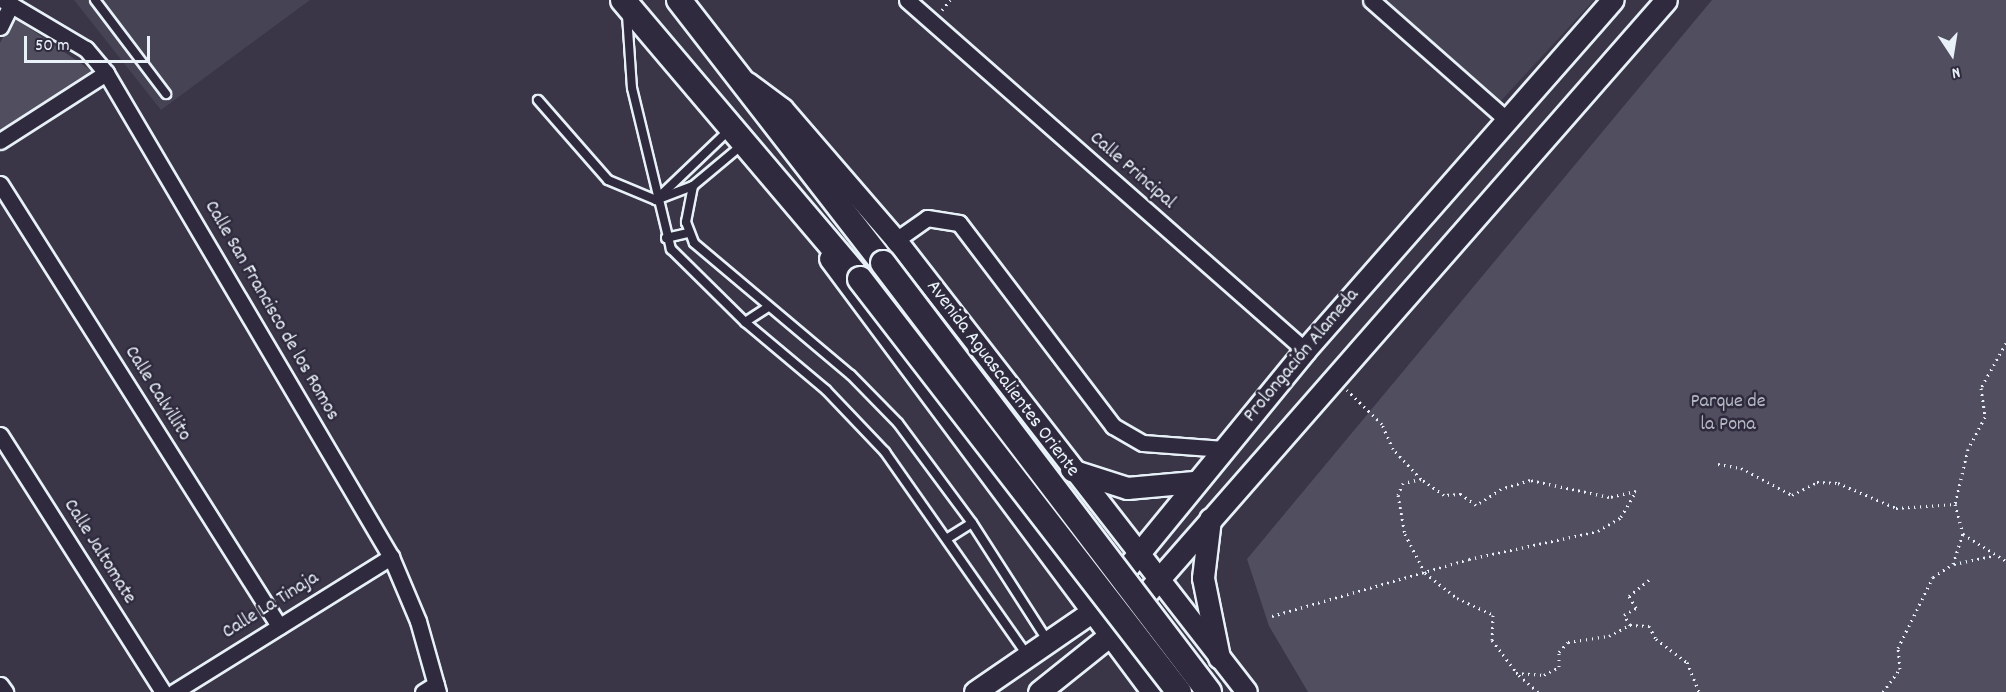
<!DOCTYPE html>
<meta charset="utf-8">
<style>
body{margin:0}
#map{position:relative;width:2006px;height:692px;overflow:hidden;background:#3a3648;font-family:Dekko,sans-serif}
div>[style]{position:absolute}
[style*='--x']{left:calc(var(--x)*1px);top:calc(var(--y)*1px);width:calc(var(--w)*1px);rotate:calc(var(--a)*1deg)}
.built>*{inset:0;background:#464354}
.green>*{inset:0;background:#504e5f}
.path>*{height:3px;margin-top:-1.5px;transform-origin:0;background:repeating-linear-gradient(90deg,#e8f1f8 0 1.5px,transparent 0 6px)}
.roads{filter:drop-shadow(2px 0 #e8f1f8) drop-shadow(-2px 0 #e8f1f8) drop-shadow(0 2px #e8f1f8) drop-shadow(0 -2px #e8f1f8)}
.service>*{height:8px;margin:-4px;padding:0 4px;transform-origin:4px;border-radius:4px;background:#2f2a3d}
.minor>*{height:15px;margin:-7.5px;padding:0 7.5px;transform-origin:7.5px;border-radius:7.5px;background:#2f2a3d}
.tertiary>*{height:20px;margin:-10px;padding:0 10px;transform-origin:10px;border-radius:10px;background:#2f2a3d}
.secondary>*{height:21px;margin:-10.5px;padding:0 10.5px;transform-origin:10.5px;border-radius:10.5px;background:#2f2a3d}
.primary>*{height:24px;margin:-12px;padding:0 12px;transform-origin:12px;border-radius:12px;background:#2f2a3d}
.bridges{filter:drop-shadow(2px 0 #e8f1f8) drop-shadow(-2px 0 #e8f1f8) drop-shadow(0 2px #e8f1f8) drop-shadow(0 -2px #e8f1f8)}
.primary-bridge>*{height:24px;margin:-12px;padding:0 12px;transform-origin:12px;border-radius:12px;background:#2f2a3d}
span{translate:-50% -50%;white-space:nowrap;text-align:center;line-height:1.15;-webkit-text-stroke:5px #2f2a3d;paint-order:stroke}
.street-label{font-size:20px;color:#e8f1f8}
.park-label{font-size:20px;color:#b3b8c2}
.north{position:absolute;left:1922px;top:24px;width:60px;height:60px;-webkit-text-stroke:4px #2f2a3d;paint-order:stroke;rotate:168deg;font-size:16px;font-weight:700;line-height:24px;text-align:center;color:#e8f1f8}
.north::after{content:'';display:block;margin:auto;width:21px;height:27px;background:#e8f1f8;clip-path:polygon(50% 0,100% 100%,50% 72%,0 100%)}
.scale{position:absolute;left:24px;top:36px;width:126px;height:27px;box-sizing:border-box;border:3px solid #e8f1f8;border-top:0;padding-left:8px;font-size:18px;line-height:21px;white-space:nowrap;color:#e8f1f8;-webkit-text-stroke:4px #2f2a3d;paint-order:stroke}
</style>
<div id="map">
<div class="built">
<i style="clip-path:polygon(74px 0,310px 0,161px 110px)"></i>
<i style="clip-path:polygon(1383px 0,1594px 0,1497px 105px)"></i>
</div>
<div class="green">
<i style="clip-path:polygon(1712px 0,2006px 0,2006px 692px,1308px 692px,1269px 626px,1247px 559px)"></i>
<i style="clip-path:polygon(13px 17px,92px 71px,0 133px,0 43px)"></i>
</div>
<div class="path">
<i style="--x:942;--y:10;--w:13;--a:-51"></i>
<i style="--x:2006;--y:343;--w:51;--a:119.1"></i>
<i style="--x:1981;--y:388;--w:29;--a:82"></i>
<i style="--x:1985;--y:417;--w:36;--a:118"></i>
<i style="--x:1968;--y:449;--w:57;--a:103.3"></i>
<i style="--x:1955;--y:504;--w:31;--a:75"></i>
<i style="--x:1963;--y:534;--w:51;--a:32.1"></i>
<i style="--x:1718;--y:464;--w:23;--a:10"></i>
<i style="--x:1741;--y:468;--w:58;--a:27.9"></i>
<i style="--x:1792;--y:495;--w:28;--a:-27"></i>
<i style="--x:1817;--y:482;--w:21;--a:3"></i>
<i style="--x:1838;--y:483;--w:63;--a:23.3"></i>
<i style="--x:1896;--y:508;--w:59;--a:-3.9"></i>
<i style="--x:1421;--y:479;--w:18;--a:167"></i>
<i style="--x:1403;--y:483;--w:13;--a:113"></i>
<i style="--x:1398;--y:495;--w:40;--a:80"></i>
<i style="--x:1405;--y:534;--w:44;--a:62.9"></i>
<i style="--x:1425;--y:573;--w:41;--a:38"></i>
<i style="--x:1457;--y:598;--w:40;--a:25"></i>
<i style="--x:1493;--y:615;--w:25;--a:92"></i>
<i style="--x:1492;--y:640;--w:40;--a:53"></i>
<i style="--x:1954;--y:564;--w:38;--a:-12"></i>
<i style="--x:1272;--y:616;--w:205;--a:-16.1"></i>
<i style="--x:1469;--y:559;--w:132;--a:-12.2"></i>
<i style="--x:1598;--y:531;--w:27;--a:-31"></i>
<i style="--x:1621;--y:517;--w:30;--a:-60"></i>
<i style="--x:1636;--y:491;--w:28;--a:167"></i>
<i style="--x:1609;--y:497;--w:81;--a:-167.9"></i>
<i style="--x:1530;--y:480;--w:30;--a:163"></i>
<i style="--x:1501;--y:489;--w:30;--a:147"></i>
<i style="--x:1476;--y:505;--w:19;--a:-144"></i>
<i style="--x:1461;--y:494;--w:17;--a:177"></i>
<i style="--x:1444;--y:495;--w:28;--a:-145"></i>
<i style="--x:1421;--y:479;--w:41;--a:-133"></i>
<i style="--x:1393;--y:449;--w:27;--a:-114"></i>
<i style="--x:1382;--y:424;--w:49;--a:-135.8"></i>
<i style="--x:1630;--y:625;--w:12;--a:-121"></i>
<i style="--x:1624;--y:615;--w:14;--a:-30"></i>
<i style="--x:1636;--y:608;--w:14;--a:-120"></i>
<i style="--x:1629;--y:596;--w:26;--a:-39"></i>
<i style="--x:1538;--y:692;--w:29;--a:-139"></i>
<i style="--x:1516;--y:673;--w:28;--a:4"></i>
<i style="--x:1544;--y:675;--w:17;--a:-28"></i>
<i style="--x:1559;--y:667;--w:15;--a:-90"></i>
<i style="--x:1559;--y:652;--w:13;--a:-48"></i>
<i style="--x:1568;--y:642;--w:41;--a:-8.3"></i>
<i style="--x:1609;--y:636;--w:24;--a:-28"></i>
<i style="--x:1630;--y:625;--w:19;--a:3"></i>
<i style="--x:1649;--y:626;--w:15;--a:62"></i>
<i style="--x:1656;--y:639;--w:39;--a:37"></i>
<i style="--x:1687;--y:662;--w:32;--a:68"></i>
<i style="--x:1883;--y:692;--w:29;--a:-54"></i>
<i style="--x:1900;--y:669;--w:21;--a:-95"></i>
<i style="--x:1898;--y:648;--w:79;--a:-63.8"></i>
<i style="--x:1933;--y:577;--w:24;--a:-33"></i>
<i style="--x:1953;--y:564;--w:32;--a:-72"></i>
</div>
<div class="roads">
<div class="service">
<i style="--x:95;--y:0;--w:118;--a:52.9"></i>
<i style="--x:627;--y:15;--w:73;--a:86.1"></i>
<i style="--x:632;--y:88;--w:166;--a:76.4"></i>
<i style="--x:671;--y:249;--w:104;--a:44.6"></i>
<i style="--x:745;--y:322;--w:106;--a:40"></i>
<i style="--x:826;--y:390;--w:86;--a:46.4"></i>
<i style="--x:885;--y:452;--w:248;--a:55"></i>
<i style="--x:538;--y:100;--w:106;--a:48.8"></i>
<i style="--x:608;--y:180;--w:52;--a:22.6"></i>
<i style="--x:656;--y:200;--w:40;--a:-21"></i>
<i style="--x:742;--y:145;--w:64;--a:140.1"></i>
<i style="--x:693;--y:186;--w:37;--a:101"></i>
<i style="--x:686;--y:222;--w:22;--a:69"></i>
<i style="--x:694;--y:243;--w:205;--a:40.1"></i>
<i style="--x:851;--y:375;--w:67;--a:45.6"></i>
<i style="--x:898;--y:423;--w:124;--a:53.5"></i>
<i style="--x:972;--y:523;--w:139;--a:57.3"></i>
<i style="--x:659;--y:197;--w:95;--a:-43.7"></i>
<i style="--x:666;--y:238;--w:23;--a:-13"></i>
<i style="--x:745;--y:322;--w:27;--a:-33"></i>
<i style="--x:948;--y:538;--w:28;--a:-32"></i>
</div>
<div class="minor">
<i style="--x:3;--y:0;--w:96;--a:30.6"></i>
<i style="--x:86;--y:49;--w:31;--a:50"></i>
<i style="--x:106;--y:73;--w:562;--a:59.51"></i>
<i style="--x:391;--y:557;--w:69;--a:67.1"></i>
<i style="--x:418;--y:621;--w:74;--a:74.3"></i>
<i style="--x:907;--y:0;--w:530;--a:41.33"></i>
<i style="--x:1371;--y:0;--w:179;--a:41.4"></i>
<i style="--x:0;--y:27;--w:25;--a:-64"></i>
<i style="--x:0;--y:141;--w:126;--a:-32.7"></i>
<i style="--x:0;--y:184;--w:523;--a:57.74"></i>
<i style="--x:896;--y:240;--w:38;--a:-35"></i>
<i style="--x:927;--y:218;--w:32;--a:9"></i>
<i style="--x:959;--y:223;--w:255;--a:52.8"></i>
<i style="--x:1113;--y:426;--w:34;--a:30"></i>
<i style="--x:1143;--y:443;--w:81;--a:4.2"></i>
<i style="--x:0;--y:435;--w:304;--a:57.6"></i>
<i style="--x:0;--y:685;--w:9;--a:54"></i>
<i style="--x:174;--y:692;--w:256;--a:-31.9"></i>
<i style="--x:423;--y:692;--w:15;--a:-32"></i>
</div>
<div class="tertiary">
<i style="--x:748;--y:83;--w:44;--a:36.6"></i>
<i style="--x:783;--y:109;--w:173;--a:49.2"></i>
<i style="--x:896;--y:240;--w:572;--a:52.17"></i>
<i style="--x:830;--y:259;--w:540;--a:53.36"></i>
</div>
<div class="secondary">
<i style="--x:1071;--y:470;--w:59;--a:17.8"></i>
<i style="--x:1127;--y:488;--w:67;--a:-5.1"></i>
<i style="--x:1210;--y:519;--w:59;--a:96.8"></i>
<i style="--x:1203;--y:578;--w:81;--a:78.6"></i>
<i style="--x:975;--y:692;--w:140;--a:-34.5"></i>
<i style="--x:1090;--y:613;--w:340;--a:-50.7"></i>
<i style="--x:1305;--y:350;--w:466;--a:-48.7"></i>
<i style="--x:1039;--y:692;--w:90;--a:-38.7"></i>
<i style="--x:1109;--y:636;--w:845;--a:-48.79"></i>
</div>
<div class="primary">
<i style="--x:623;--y:0;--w:366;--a:49.7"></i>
<i style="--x:679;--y:0;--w:333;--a:52.2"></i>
</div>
</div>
<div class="bridges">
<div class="primary-bridge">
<i style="--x:883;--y:263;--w:539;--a:52.77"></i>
<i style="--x:860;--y:279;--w:522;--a:52.32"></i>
</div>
</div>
<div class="street-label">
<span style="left:1132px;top:171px;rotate:41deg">Calle Principal</span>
<span style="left:271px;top:311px;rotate:60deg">Calle San Francisco de los Romos</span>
<span style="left:1302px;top:356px;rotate:-50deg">Prolongación Alameda</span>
<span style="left:1002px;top:379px;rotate:53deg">Avenida Aguascalientes Oriente</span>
<span style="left:157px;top:394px;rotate:58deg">Calle Calvillito</span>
<span style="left:99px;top:552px;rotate:58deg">Calle Jaltomate</span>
<span style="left:271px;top:606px;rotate:-32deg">Calle La Tinaja</span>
</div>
<div class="park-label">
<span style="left:1728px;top:414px">Parque de<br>la Pona</span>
</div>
<div class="north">N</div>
<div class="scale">50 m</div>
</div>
